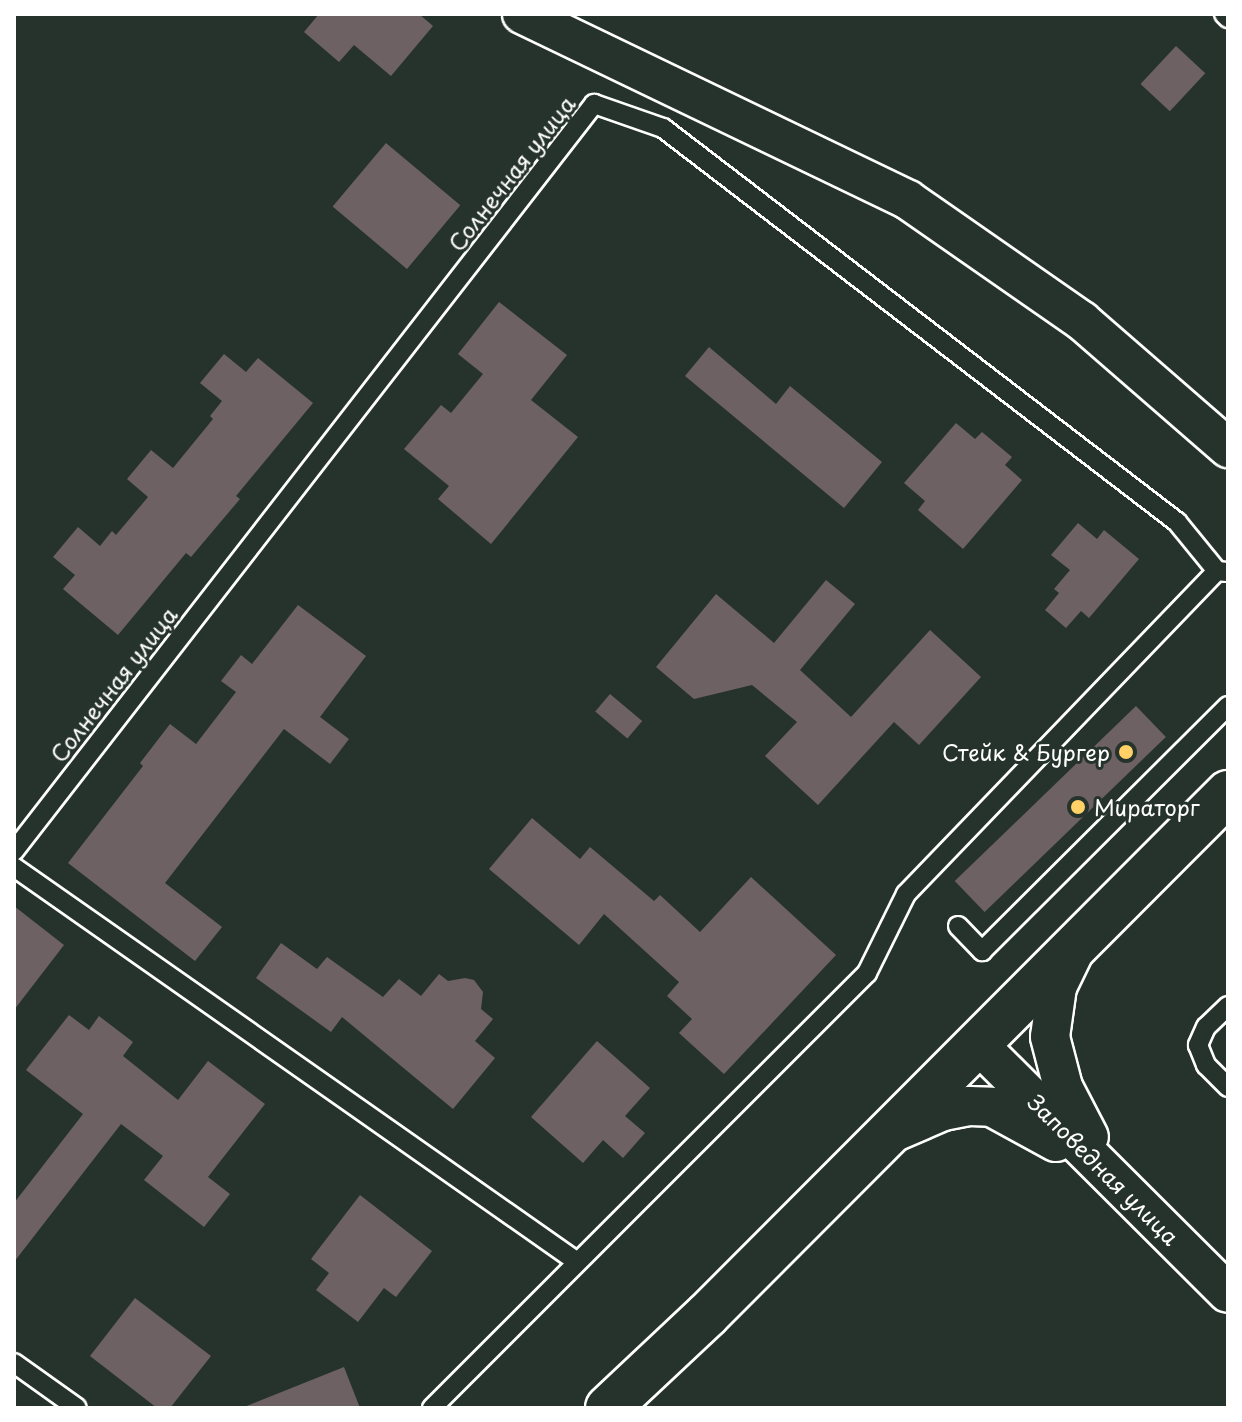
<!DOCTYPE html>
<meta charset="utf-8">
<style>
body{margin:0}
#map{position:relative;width:1242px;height:1422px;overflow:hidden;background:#26332d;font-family:"Playpen Sans",sans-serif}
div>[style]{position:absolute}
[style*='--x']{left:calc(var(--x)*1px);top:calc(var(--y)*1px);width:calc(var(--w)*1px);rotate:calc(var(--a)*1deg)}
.building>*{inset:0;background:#6d6163;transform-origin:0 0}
.roads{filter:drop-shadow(2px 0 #fff) drop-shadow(-2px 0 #fff) drop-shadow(0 2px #fff) drop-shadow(0 -2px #fff)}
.lane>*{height:18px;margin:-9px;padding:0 9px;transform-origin:9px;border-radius:9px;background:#26332d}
.street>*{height:38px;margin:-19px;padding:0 19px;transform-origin:19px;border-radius:19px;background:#26332d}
.secondary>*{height:44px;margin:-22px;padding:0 22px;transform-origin:22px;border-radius:22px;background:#26332d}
.dots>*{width:22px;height:22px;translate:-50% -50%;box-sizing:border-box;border:4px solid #26332d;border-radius:50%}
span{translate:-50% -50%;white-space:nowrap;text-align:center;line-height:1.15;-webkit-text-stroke:6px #26332d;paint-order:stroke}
.street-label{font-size:22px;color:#fff}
.poi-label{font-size:22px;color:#fff}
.right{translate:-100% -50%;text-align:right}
.left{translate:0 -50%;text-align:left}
.frame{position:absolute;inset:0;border:16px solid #fff;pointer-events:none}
</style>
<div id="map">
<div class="building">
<i style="clip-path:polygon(319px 14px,419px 14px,433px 26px,391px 76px,354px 45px,339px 62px,304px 32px)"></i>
<i style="left:1176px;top:46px;width:40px;height:52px;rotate:43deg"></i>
<i style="left:386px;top:143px;width:97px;height:83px;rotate:40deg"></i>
<i style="clip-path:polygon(499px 302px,567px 355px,531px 400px,578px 437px,491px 544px,438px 499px,449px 486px,404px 449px,441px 405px,451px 413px,483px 374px,458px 354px)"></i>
<i style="clip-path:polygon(709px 347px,776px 404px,790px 386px,882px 462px,844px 508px,685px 376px)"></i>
<i style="clip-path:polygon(224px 354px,246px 372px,258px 358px,313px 403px,236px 496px,240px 499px,191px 557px,186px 553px,118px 635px,63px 589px,75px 575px,53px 557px,78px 527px,100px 546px,112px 531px,116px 535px,148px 497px,127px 479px,151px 450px,173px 468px,213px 419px,210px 416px,222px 401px,200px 383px)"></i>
<i style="clip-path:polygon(956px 423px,975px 439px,982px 432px,1012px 457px,1005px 465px,1022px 480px,963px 549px,918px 510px,925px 501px,904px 483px)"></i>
<i style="clip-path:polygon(1078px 523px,1097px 539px,1104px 530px,1139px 559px,1089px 618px,1081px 611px,1066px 628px,1045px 610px,1059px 593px,1054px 589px,1070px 570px,1051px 555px)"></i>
<i style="clip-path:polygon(826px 580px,855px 604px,800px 670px,851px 717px,930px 630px,981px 677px,919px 745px,894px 722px,818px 805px,765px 756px,797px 722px,752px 685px,694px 699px,656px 667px,716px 594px,774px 643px)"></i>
<i style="clip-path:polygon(298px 605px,366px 656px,320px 717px,349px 739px,330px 764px,284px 729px,165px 883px,222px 927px,195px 961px,68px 863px,143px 766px,140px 763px,170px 724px,196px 744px,236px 692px,221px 681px,241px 655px,252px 664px)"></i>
<i style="left:610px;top:694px;width:42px;height:23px;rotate:40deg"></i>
<i style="left:1136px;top:706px;width:43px;height:252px;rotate:46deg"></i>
<i style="clip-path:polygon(532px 818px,580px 859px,590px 847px,654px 901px,660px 895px,700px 932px,751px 877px,836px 955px,724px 1074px,679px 1033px,692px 1019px,667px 996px,679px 982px,604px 914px,579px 945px,489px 869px)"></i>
<i style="clip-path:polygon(14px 906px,64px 945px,14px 1010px)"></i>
<i style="clip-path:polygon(281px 943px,317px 969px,327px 957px,383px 997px,399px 979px,421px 996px,439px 974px,448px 981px,465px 978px,474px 980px,483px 992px,481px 1009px,493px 1019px,475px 1041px,495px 1058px,453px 1109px,342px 1017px,331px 1032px,256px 978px)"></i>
<i style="clip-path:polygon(69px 1015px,89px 1030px,99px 1016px,133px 1042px,123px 1056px,178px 1100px,208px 1061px,265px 1104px,208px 1177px,230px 1194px,204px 1227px,144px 1180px,163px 1156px,121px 1124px,14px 1262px,14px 1203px,83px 1114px,26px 1070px)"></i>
<i style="clip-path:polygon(597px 1041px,650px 1088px,625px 1116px,645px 1133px,623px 1158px,603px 1140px,583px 1163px,531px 1117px)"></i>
<i style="clip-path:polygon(360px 1195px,432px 1251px,396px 1297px,384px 1288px,358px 1322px,316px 1290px,329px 1273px,311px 1259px)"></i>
<i style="clip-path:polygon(135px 1298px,211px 1356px,170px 1408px,157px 1408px,90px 1356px)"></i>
<i style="clip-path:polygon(344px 1367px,360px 1408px,245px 1408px,244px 1407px)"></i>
</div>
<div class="roads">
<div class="lane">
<i style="--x:1224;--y:14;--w:6;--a:45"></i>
<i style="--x:14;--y:851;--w:946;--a:-52.17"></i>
<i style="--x:594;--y:104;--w:73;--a:19.2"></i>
<i style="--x:663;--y:128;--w:648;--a:37.47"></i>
<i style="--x:1177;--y:522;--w:63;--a:50.8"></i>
<i style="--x:14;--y:867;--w:686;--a:35.03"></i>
<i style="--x:958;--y:926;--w:35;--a:46"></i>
<i style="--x:982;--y:951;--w:347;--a:-44.9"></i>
<i style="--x:1228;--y:1006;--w:30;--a:136"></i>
<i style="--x:1206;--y:1027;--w:20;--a:114"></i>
<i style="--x:1198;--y:1045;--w:22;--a:68"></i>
<i style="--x:1206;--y:1065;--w:31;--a:45"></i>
<i style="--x:14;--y:1363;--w:77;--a:35.5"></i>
<i style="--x:432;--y:1408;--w:615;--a:-45"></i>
<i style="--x:867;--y:973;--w:88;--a:-63.7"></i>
<i style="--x:906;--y:894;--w:448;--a:-46.1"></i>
<i style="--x:1217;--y:571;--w:10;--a:6"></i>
</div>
<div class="street">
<i style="--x:522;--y:14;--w:428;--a:25.7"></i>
<i style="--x:908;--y:200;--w:212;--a:34.8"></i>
<i style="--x:1082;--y:321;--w:194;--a:41"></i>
<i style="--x:1074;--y:952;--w:39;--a:116"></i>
<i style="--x:1057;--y:987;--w:50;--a:98"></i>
<i style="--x:1050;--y:1037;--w:52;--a:75.4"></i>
<i style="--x:1063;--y:1087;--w:56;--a:62.5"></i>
<i style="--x:979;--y:1045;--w:351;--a:44.9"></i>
<i style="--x:892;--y:1133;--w:56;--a:-23.3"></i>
<i style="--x:943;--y:1111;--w:26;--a:-11"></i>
<i style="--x:969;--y:1106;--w:23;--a:2"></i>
<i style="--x:992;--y:1107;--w:73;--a:28.7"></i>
</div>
<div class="secondary">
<i style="--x:608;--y:1408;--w:136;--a:-43.2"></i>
<i style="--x:707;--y:1315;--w:738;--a:-45.05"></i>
</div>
</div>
<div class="dots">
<i style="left:1126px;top:752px;background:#ffd166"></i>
<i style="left:1078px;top:807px;background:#ffd166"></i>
</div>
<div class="street-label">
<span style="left:511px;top:173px;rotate:-52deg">Солнечная улица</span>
<span style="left:113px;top:684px;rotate:-52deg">Солнечная улица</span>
<span style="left:1104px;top:1169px;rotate:45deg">Заповедная улица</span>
</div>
<div class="poi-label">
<span class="right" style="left:1110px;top:752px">Стейк &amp; Бургер</span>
<span class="left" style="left:1094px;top:807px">Мираторг</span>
</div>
<div class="frame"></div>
</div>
